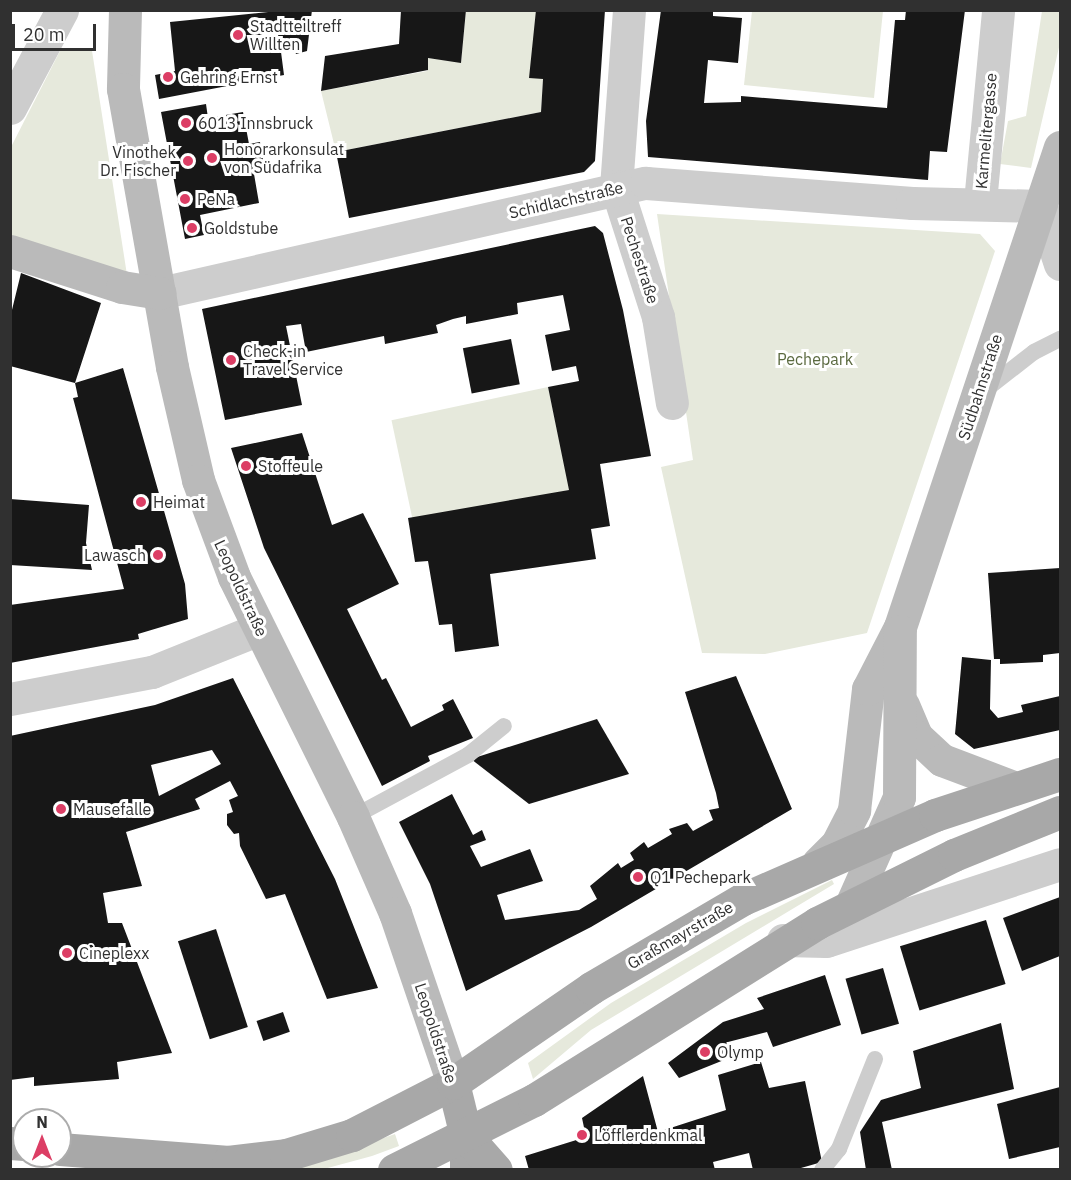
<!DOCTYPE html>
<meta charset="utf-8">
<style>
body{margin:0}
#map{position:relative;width:1071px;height:1180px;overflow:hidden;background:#fff;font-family:"IBM Plex Sans",sans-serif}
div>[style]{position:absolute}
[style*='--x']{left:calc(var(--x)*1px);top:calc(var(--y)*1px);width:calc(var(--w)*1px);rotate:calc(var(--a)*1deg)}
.green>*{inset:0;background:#e6e9dc;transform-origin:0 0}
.building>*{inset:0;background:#171717;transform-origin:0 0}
.lane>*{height:16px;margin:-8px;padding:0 8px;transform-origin:8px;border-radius:8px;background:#cdcdcd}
.street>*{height:33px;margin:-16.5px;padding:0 16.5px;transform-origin:16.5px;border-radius:16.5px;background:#cdcdcd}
.secondary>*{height:33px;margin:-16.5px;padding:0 16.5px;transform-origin:16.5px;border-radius:16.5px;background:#bababa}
.primary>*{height:33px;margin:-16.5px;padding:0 16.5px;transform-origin:16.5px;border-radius:16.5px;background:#a8a8a8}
.dots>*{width:16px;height:16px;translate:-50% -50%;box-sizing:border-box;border:3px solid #fff;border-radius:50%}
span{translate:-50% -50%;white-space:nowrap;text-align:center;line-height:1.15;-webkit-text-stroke:6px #fff;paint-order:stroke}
.poi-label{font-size:16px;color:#303030}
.left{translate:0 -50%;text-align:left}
.right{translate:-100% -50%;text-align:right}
.street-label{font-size:16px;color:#303030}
.park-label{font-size:16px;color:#5b6a40}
.frame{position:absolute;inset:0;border:12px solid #303030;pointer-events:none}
.north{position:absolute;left:12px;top:1108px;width:60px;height:60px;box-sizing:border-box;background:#fff;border:2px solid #acacac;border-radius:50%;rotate:0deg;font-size:16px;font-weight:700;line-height:24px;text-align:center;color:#303030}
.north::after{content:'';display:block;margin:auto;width:21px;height:27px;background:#dc3e65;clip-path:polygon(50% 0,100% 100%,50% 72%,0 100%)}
.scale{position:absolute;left:12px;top:24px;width:84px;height:27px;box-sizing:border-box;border:3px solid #303030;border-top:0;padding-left:8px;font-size:18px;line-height:21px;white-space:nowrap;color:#303030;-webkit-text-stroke:4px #fff;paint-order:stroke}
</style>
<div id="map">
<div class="green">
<i style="clip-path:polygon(466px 11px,536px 11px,543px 79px,541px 112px,336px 152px,321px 91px,427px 71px,428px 58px,461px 62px)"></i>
<i style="clip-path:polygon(752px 11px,883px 11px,874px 98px,744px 85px)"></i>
<i style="clip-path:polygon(1042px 11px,1060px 11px,1060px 43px,1031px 168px,1000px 164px,1008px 121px,1026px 116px)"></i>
<i style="clip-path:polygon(61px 49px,92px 51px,127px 275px,11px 236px,11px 147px)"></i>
<i style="clip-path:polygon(657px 214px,980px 234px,995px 251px,867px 633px,765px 654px,702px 653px,661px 467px,693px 460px)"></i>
<i style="left:548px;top:387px;width:105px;height:160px;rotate:78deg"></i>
<i style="clip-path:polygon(832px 880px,834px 884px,591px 1030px,533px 1079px,528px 1063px,611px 1003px,746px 923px)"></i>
<i style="clip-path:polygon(395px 1134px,399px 1146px,372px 1156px,324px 1169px,292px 1170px)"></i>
</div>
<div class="building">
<i style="clip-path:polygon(287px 10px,312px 10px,307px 51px,296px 54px,292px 43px,281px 52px,284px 75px,159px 99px,155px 75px,175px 71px,170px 22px)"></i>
<i style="clip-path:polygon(401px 10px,466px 10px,461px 63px,428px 58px,428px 70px,321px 91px,325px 56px,399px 44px)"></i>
<i style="clip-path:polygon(536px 10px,605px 10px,595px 161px,584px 172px,349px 218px,336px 152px,541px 112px,543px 79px,529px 78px)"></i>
<i style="clip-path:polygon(661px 10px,713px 10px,713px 16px,742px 18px,738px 63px,708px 60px,704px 103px,741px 102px,741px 96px,887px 108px,895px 20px,905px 20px,906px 10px,965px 10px,947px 152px,930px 151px,928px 180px,648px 157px,646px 121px)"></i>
<i style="clip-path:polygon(206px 104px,208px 118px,243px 112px,249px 144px,260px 142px,265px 172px,254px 174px,259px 203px,200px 215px,204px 235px,185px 239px,161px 112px)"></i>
<i style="clip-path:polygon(595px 226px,603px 233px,623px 310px,651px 456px,600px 464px,610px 526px,591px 529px,596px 559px,490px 574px,499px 646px,455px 652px,452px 624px,439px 625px,428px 561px,415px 562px,408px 518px,569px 490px,548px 387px,579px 381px,576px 366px,552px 371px,545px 335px,570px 330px,563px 295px,517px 303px,518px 314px,466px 324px,466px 316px,453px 319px,436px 325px,438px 333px,385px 344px,384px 336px,306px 352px,301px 324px,286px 326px,302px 405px,225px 420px,202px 309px)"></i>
<i style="clip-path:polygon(21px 273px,101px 303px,75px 383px,123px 368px,185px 584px,188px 619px,138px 634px,139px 639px,10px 663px,10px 605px,124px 589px,73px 398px,78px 397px,75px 383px,10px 366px,10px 318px)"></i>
<i style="left:511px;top:339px;width:46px;height:49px;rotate:79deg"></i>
<i style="clip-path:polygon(302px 433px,332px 525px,363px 513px,399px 584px,347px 609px,382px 680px,386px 678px,411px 727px,444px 710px,442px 705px,453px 699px,473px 738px,428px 756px,430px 761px,382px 786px,264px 548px,231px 448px)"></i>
<i style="clip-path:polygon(10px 499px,89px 505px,86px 543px,92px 570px,10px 565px)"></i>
<i style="clip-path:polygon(1060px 568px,1060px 653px,1043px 655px,1043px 662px,1000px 664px,1000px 659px,994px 659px,988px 573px)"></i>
<i style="clip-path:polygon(962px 657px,991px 660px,990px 709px,998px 718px,1023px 712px,1021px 705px,1060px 696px,1060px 730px,974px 749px,955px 734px)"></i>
<i style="clip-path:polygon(736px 676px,792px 809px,591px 927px,466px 991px,430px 884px,399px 822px,452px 794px,473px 835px,482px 830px,486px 840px,470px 846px,481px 867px,530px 849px,543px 881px,497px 895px,505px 920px,579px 910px,597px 899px,590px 886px,618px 863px,621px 868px,634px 860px,630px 853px,644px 842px,648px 848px,672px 834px,669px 829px,687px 823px,693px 831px,713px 820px,709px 810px,719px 808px,716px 793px,685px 692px)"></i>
<i style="clip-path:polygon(evenodd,233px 678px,335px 879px,378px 988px,327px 999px,285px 894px,266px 899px,240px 846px,239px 833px,234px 834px,227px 825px,227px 814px,233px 812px,229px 800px,238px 796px,230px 781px,195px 799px,200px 809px,126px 832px,142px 886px,103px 893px,108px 923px,122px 923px,172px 1053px,117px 1062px,119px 1079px,34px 1086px,34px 1077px,10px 1080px,10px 736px,155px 705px,233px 678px,212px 750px,221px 764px,159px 796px,151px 765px,212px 750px)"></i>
<i style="clip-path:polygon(597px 719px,629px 774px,529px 804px,471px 759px)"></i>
<i style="clip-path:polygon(1060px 897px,1060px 956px,1022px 971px,1003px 918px)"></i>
<i style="left:986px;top:920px;width:67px;height:90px;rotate:73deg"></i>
<i style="left:216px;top:929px;width:103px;height:40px;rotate:72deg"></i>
<i style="left:883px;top:968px;width:58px;height:39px;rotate:74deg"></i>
<i style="clip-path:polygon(825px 975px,841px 1025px,773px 1047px,767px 1032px,728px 1042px,734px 1056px,679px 1078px,668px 1063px,723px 1022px,764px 1009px,757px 998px)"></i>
<i style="left:283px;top:1012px;width:21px;height:28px;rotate:71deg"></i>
<i style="clip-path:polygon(1001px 1023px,1014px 1089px,882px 1122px,892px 1170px,866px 1170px,860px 1132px,881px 1100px,921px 1088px,913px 1051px)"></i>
<i style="clip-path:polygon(761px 1062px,769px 1088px,805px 1081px,822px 1162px,794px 1170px,753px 1170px,749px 1153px,713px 1162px,715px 1170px,529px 1170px,525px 1156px,586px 1137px,582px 1118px,643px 1076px,658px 1132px,726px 1110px,718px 1075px)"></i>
<i style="clip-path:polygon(1060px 1087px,1060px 1147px,1009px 1159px,997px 1104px)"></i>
</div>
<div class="lane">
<i style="--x:984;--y:391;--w:63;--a:-38"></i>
<i style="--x:1034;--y:352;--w:29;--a:-27"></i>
<i style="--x:353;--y:817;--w:131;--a:-28.3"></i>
<i style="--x:468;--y:755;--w:46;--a:-38.9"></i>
<i style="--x:822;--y:1170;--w:27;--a:-51"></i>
<i style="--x:839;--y:1149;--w:97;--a:-68.2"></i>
</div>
<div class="street">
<i style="--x:629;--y:10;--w:176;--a:94.2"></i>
<i style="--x:616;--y:186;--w:138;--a:72.2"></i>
<i style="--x:658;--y:317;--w:87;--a:80.8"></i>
<i style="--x:10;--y:108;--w:111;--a:-62"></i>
<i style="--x:980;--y:202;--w:193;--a:-84.6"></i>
<i style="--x:160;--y:293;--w:498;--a:-12.8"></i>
<i style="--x:646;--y:183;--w:267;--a:4.3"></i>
<i style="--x:912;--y:203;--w:129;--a:1.3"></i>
<i style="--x:1041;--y:206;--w:61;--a:71.9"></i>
<i style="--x:10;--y:699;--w:145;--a:-10.8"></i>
<i style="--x:152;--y:672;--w:115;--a:-21.9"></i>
<i style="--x:783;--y:940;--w:43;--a:1.3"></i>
<i style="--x:826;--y:941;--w:246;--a:-18.2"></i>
</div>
<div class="secondary">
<i style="--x:125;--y:10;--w:79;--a:91.5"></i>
<i style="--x:123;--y:89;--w:282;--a:80"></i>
<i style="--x:172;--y:367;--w:116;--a:77"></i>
<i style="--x:198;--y:480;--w:103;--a:69.6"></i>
<i style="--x:234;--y:577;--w:268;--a:63.6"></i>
<i style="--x:353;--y:817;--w:105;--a:66.4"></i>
<i style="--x:395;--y:913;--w:180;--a:71.2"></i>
<i style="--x:10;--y:251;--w:118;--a:17.8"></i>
<i style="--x:122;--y:287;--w:38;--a:9"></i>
<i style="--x:903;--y:705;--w:34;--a:67"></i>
<i style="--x:916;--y:736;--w:35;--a:43"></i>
<i style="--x:942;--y:760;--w:79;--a:20.7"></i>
<i style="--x:818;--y:863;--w:27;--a:-45"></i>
<i style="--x:837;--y:844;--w:38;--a:-63"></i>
<i style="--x:854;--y:810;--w:122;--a:-83.4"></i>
<i style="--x:868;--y:689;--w:70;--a:-62.7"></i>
<i style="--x:900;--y:627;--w:506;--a:-71.57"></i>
<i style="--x:851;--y:905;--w:118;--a:-66"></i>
<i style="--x:899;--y:797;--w:166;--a:-89.7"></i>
</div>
<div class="primary">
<i style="--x:453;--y:1083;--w:55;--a:76.2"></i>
<i style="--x:466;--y:1136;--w:34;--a:90"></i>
<i style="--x:466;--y:1136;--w:45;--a:48.6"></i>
<i style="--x:10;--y:1143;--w:14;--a:4"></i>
<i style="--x:60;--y:1149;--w:169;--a:4.4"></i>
<i style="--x:228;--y:1162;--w:58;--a:-6.9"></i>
<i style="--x:286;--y:1155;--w:69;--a:-16.9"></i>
<i style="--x:352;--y:1135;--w:114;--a:-27.2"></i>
<i style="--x:453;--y:1083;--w:168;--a:-34.5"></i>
<i style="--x:591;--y:988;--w:176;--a:-30.4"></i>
<i style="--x:743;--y:899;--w:210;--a:-23.6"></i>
<i style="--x:935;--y:815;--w:132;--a:-18.2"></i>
<i style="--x:394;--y:1170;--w:157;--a:-26.6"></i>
<i style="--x:534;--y:1100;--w:334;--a:-32"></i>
<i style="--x:817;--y:923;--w:153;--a:-26.4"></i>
<i style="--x:954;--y:855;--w:114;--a:-22.1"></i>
</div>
<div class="dots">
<i style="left:238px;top:35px;background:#dc3e65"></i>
<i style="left:168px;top:77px;background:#dc3e65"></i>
<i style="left:186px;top:123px;background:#dc3e65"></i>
<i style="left:212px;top:158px;background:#dc3e65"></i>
<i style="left:188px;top:161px;background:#dc3e65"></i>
<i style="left:185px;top:199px;background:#dc3e65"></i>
<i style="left:192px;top:228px;background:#dc3e65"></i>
<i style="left:231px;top:360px;background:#dc3e65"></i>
<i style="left:246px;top:466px;background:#dc3e65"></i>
<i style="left:141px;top:502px;background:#dc3e65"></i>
<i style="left:158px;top:555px;background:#dc3e65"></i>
<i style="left:61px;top:809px;background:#dc3e65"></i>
<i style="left:638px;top:877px;background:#dc3e65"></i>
<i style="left:67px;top:953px;background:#dc3e65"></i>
<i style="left:705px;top:1052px;background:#dc3e65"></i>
<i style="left:582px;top:1135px;background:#dc3e65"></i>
</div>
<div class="poi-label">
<span class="left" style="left:250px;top:35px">Stadtteiltreff<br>Willten</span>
<span class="left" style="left:180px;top:77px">Gehring Ernst</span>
<span class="left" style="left:198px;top:123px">6013 Innsbruck</span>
<span class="left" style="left:224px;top:158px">Honorarkonsulat<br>von Südafrika</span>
<span class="right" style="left:176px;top:161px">Vinothek<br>Dr. Fischer</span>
<span class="left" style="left:197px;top:199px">PeNa</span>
<span class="left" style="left:204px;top:228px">Goldstube</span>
<span class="left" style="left:243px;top:360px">Check-in<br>Travel Service</span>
<span class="left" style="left:258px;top:466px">Stoffeule</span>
<span class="left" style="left:153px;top:502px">Heimat</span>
<span class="right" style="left:146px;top:555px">Lawasch</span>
<span class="left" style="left:73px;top:809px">Mausefalle</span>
<span class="left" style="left:650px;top:877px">Q1 Pechepark</span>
<span class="left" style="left:79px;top:953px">Cineplexx</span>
<span class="left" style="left:717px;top:1052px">Olymp</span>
<span class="left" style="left:594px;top:1135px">Löfflerdenkmal</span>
</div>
<div class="street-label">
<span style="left:986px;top:131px;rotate:-85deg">Karmelitergasse</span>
<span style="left:566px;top:200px;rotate:-13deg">Schidlachstraße</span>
<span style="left:640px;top:260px;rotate:72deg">Pechestraße</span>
<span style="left:980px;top:387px;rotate:-72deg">Südbahnstraße</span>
<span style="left:241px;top:588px;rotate:65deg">Leopoldstraße</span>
<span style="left:680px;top:935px;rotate:-30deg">Graßmayrstraße</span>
<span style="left:436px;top:1033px;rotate:72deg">Leopoldstraße</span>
</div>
<div class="park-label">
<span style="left:815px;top:359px">Pechepark</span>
</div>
<div class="frame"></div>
<div class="north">N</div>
<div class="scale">20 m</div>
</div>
